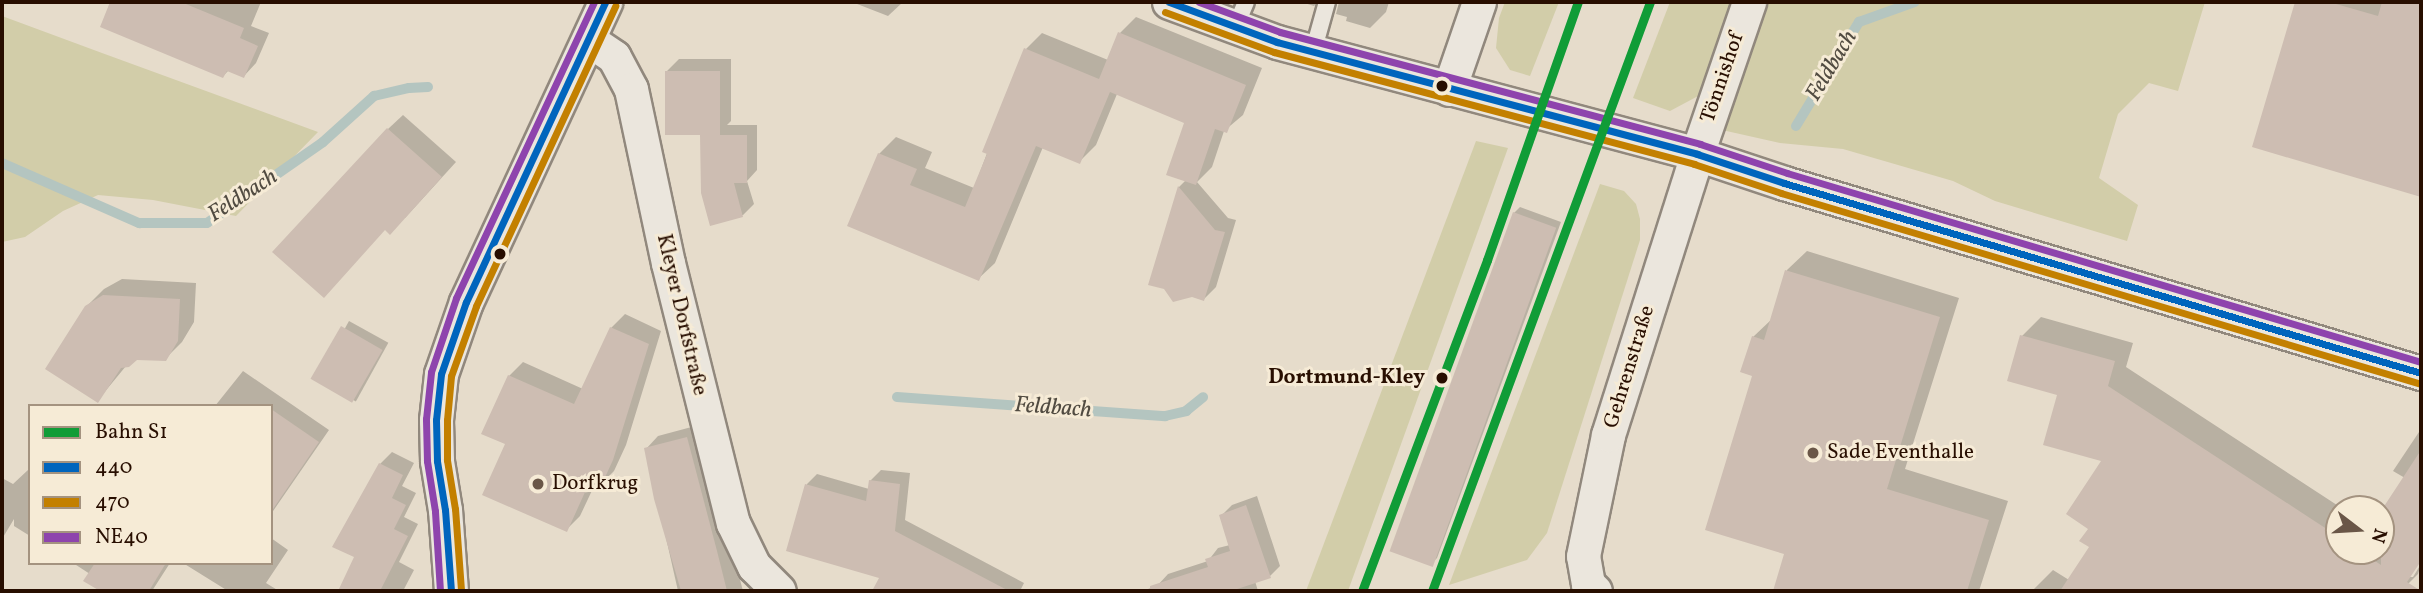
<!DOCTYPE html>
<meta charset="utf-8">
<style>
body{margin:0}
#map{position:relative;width:2423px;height:593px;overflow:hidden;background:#e6dccb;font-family:Vollkorn,serif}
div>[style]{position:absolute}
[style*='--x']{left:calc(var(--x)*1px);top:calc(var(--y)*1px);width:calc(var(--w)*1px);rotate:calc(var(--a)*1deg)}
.green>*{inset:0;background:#d2cda9}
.shadow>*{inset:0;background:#0003;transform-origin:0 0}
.stream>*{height:10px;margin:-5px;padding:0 5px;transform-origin:5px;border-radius:5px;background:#b4c5c0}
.building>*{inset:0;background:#cdbdb2;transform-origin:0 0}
.roads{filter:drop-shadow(2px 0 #91887d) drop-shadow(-2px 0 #91887d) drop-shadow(0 2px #91887d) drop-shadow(0 -2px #91887d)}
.service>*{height:16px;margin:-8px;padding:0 8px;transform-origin:8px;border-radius:8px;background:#ebe6dd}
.minor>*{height:33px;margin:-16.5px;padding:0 16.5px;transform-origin:16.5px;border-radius:16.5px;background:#ebe6dd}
.bus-1>*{height:7px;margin:-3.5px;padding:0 3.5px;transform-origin:3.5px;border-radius:3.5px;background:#0065bd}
.bus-2>*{height:7px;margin:-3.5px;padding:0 3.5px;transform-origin:3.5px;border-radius:3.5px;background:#c38000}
.bus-3>*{height:7px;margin:-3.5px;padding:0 3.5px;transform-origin:3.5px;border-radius:3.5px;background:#8e44ad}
.rail-1>*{height:9px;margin:-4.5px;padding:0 4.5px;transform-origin:4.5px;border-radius:4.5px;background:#109c37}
.dots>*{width:19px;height:19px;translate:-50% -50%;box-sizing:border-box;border:4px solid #f6ebd6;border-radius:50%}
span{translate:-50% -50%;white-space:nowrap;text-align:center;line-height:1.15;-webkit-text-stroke:6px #f6ebd6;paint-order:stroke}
.street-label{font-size:21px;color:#280e00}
.stop-label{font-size:21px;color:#280e00;font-weight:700}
.right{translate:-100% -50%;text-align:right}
.poi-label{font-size:21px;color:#280e00}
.left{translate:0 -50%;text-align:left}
.water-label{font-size:23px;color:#514b41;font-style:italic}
.frame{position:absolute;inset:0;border:4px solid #280e00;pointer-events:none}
.legend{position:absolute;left:28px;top:404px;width:245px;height:161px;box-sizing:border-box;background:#f6ebd6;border:2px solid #a49380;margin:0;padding:9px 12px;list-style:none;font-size:21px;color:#280e00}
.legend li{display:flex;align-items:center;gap:14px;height:35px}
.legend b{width:35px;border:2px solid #a49380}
.north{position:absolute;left:2325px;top:495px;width:70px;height:70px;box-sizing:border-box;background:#f6ebd6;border:2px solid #a49380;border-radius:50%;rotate:107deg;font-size:19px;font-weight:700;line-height:28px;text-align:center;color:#280e00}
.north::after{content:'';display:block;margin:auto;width:24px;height:32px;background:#6a5647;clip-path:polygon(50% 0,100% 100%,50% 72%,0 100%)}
</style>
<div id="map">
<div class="green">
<i style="clip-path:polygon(1505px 2px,1559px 2px,1530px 76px,1510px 70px,1496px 48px,1499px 18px)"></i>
<i style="clip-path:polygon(1670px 2px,1732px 2px,1700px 95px,1670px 111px,1633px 98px)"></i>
<i style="clip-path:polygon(1757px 2px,2205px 2px,2178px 91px,2149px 83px,2118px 114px,2099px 178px,2138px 205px,2127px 241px,1995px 201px,1953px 181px,1843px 149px,1780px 143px,1722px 130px)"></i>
<i style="clip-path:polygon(2px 16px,102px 53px,318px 132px,236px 216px,153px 200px,98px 195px,63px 211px,25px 237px,2px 242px)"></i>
<i style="clip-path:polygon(1476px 141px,1508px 148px,1348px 591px,1306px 591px)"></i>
<i style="clip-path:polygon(1600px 184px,1624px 191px,1636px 204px,1640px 219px,1640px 240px,1547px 533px,1527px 560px,1449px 585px)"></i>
</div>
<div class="shadow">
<i style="clip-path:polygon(112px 2px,261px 2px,251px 26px,269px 33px,256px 63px,244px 76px,229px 70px,223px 76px,102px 26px)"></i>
<i style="clip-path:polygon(852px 2px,903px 2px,888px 16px)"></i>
<i style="clip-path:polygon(1301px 2px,1318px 2px,1314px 6px)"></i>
<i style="clip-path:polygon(1339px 2px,1389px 2px,1386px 12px,1370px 28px,1346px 21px,1347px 17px,1336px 14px)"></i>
<i style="clip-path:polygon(2297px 2px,2421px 2px,2421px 196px,2254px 146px)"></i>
<i style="clip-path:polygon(1136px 17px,1262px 68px,1243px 115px,1224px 131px,1212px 167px,1197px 182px,1228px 218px,1236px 220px,1216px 287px,1204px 299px,1151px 283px,1179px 187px,1186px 180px,1186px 122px,1117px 94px,1096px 145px,1079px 162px,1043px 147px,995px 263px,978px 279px,879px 154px,896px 137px,932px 152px,925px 168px,974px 188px,1026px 49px,1042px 33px,1108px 60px,1120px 33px)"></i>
<i style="clip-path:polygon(679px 59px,731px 59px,731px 121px,727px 125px,757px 125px,757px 170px,747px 181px,754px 204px,743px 215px,712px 224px,702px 136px,667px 71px)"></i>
<i style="clip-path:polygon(403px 115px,456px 162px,405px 218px,388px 129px)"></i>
<i style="clip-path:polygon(1520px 207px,1561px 222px,1437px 558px,1431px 564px,1514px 213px)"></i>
<i style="clip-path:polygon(1807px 251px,1959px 298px,1905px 469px,2008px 501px,1979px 591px,1775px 591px,1787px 553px,1755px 375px,1753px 337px,1773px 318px,1787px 270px)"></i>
<i style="clip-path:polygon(122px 279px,196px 283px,194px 322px,182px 342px,165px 359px,137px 358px,126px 366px,98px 400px,86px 307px,104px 289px)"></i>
<i style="clip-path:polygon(625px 314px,661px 331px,626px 445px,614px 471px,601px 484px,596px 482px,580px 516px,566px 530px,508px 443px,509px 376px,523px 362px,583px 389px,611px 328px)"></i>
<i style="clip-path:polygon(2041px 317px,2133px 343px,2126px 367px,2343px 509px,2339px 509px,2339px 551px,2381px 551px,2381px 515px,2405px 478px,2393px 471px,2421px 429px,2421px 558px,2409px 577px,2413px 577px,2421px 564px,2418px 574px,2401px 591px,2032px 591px,2053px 570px,2069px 580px,2091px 546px,2091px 528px,2104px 460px,2022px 336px)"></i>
<i style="left:349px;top:321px;width:45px;height:67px;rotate:29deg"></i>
<i style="clip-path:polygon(243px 371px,329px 430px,271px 514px,271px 406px,215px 406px)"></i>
<i style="clip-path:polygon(699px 425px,743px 591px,678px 591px,646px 449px,658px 436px)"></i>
<i style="clip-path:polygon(392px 452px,414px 463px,402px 486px,416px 493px,404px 517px,418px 524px,399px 562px,414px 570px,403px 591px,339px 591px,356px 556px,380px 464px)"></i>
<i style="clip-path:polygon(30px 461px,30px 536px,14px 526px,14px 519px,2px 539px,2px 478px,13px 484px,28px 470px)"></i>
<i style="clip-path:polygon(881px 470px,910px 473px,905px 520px,1024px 583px,1020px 591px,880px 591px,876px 589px,882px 577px,788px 550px,807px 484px,817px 474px,869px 489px,870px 481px)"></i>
<i style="clip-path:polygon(1257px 496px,1280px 566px,1270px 576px,1255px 581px,1258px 591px,1142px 591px,1157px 586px,1168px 574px,1208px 561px,1218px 548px,1230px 545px,1221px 516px,1232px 505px)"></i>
<i style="clip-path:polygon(271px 538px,288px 550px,266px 583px,279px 591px,228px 591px,183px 563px,271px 563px)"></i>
<i style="clip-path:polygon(73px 563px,170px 563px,152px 591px,103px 591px,85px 580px,90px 574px)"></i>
</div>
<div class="stream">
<i style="--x:1796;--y:126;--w:122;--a:-58.8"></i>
<i style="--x:1859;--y:22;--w:59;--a:-19.7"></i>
<i style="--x:2;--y:163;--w:150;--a:23.7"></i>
<i style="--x:139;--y:223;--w:68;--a:0"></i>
<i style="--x:207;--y:223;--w:141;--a:-34.9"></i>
<i style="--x:323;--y:142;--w:69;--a:-42"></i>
<i style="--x:374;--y:96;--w:36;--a:-13"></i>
<i style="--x:409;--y:88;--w:19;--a:-3"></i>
<i style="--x:897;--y:397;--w:269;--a:4.1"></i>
<i style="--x:1165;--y:416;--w:22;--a:-13"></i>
<i style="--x:1186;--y:411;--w:22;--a:-39"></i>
</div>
<div class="building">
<i style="clip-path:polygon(110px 2px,181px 2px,244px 28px,240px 38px,258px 46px,244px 78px,227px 71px,223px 78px,100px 27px)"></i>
<i style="clip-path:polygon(2295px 2px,2329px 2px,2378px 16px,2382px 2px,2421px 2px,2421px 197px,2252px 147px)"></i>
<i style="clip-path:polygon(1118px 32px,1246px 85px,1227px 133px,1215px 129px,1196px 185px,1166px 175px,1184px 123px,1110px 92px,1080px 164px,1036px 146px,979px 281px,847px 226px,878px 153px,917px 169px,910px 185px,965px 207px,987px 154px,982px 152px,1024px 48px,1099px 79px)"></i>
<i style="left:665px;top:71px;width:55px;height:64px"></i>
<i style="clip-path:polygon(387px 128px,442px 177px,390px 235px,385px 230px,324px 298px,272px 252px)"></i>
<i style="clip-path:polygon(700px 135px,747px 135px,747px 183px,734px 183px,743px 217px,710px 226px,701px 193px)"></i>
<i style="clip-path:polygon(1178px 186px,1215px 230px,1225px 232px,1204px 301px,1192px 297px,1173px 302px,1164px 289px,1148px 285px)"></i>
<i style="left:1513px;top:212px;width:46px;height:361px;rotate:20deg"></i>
<i style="clip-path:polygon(1785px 270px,1940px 317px,1887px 489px,1989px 520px,1967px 591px,1773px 591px,1784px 554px,1705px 530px,1752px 376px,1740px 372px,1752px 336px,1764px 340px)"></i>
<i style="clip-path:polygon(103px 295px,180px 299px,178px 341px,166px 361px,137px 360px,129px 367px,121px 368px,98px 403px,45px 369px,85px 306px)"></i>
<i style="left:341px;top:326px;width:48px;height:61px;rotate:30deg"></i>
<i style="clip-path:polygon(610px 327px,649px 344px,613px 460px,601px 486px,590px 481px,567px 532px,482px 495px,505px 444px,481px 434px,508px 375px,574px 404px)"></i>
<i style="clip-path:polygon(2020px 335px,2115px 361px,2108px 386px,2339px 537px,2339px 551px,2360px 551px,2381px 565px,2381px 511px,2421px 450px,2421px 561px,2407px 582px,2421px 591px,2060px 591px,2089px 547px,2079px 541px,2088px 529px,2066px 514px,2101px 461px,2043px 445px,2057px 395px,2007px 381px)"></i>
<i style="clip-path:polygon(271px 409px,319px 442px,271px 512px)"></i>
<i style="clip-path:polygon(687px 437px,717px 551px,727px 591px,681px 591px,654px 499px,644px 448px)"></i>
<i style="clip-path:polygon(379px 463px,403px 475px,392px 498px,406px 505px,394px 529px,408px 536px,380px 591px,338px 591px,354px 557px,332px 547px)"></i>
<i style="clip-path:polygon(869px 480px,900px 484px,895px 531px,1009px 591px,872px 591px,879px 578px,786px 551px,805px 484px,866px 501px)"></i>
<i style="clip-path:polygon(1246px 505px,1271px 578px,1231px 591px,1150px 591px,1150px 586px,1208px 567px,1205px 559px,1230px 551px,1219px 515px)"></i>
<i style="clip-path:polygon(95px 563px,166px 563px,149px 591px,100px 591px,83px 581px)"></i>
</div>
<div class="roads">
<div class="service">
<i style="--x:1235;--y:28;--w:28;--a:-67"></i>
<i style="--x:1313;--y:52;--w:52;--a:-74.4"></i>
</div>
<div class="minor">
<i style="--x:1169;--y:2;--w:115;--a:20.3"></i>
<i style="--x:1277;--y:42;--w:435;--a:14.9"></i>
<i style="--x:1697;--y:154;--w:92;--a:18.4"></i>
<i style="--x:1784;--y:183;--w:665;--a:16.61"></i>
<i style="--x:589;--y:40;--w:30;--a:34"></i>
<i style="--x:614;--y:57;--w:36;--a:62"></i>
<i style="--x:631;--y:89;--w:178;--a:78"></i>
<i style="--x:668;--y:263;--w:268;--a:76"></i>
<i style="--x:733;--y:523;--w:48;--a:64"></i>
<i style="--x:754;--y:566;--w:35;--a:45"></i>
<i style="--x:1449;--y:89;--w:92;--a:-71"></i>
<i style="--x:451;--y:591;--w:81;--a:-94.2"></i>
<i style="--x:445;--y:510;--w:50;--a:-99.3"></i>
<i style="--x:437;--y:461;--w:41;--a:-91.4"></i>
<i style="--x:436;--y:420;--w:46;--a:-83.8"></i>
<i style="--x:441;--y:374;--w:76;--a:-70.9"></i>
<i style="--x:466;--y:302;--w:331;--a:-65.1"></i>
<i style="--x:1595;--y:591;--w:10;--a:-135"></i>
<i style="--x:1588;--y:584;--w:28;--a:-100"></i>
<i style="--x:1583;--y:556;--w:124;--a:-78.3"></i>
<i style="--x:1608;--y:435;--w:295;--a:-72.4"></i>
<i style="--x:1697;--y:154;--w:161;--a:-71.1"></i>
</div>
</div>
<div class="bus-1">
<i style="--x:1169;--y:2;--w:115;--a:20.3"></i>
<i style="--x:1277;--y:42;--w:435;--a:14.9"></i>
<i style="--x:1697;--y:154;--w:92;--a:18.4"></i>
<i style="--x:1784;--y:183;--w:665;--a:16.61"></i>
<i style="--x:451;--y:591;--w:81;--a:-94.2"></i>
<i style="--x:445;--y:510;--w:50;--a:-99.3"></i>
<i style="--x:437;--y:461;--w:41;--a:-91.4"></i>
<i style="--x:436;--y:420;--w:46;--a:-83.8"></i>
<i style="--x:441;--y:374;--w:76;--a:-70.9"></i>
<i style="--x:466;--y:302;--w:331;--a:-65.1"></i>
</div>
<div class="bus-2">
<i style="--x:1165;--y:12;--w:116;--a:20.2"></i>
<i style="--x:1274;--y:52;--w:435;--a:14.9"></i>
<i style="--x:1694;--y:164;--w:92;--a:18.4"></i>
<i style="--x:1781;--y:193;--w:665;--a:16.61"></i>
<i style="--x:461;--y:590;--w:81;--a:-94.2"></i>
<i style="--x:455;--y:509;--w:50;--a:-99.3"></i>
<i style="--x:447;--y:460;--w:40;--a:-90"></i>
<i style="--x:447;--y:420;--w:44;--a:-84.8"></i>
<i style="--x:451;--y:376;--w:74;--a:-70.3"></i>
<i style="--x:476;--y:306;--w:331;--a:-65.1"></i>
</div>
<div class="bus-3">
<i style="--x:1199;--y:2;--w:86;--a:20.3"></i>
<i style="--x:1280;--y:32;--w:435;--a:14.9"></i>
<i style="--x:1700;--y:144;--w:92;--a:18.4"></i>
<i style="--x:1787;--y:173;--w:662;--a:16.6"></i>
<i style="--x:440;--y:591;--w:80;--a:-93.6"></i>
<i style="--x:435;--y:511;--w:51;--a:-99.1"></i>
<i style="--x:427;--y:461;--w:42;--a:-91.4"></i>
<i style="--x:426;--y:419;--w:47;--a:-83.9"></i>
<i style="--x:431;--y:372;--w:78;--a:-71.3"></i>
<i style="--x:456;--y:298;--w:327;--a:-65"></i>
</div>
<div class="rail-1">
<i style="--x:1362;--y:591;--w:354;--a:-69.3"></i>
<i style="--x:1487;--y:260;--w:274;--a:-70.6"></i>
<i style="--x:1432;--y:591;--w:628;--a:-69.69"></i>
</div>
<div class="dots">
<i style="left:1442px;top:86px;background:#280e00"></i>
<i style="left:500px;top:254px;background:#280e00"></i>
<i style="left:1442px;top:378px;background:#280e00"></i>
<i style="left:1813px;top:453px;background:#6a5647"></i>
<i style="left:538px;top:484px;background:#6a5647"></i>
</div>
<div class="street-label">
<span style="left:1723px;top:78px;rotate:-71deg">Tönnishof</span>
<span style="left:681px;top:315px;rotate:77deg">Kleyer Dorfstraße</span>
<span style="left:1630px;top:367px;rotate:-73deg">Gehrenstraße</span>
</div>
<div class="stop-label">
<span class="right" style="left:1425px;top:378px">Dortmund-Kley</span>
</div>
<div class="poi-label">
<span class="left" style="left:1827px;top:453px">Sade Eventhalle</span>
<span class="left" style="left:552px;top:484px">Dorfkrug</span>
</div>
<div class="water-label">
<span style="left:1832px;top:66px;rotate:-59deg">Feldbach</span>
<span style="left:243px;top:196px;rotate:-33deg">Feldbach</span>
<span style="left:1053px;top:408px;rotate:4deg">Feldbach</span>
</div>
<div class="frame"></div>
<ul class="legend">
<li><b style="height:9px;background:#109c37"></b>Bahn S1</li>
<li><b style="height:9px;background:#0065bd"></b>440</li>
<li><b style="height:9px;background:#c38000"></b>470</li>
<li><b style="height:9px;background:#8e44ad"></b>NE40</li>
</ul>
<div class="north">N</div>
</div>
